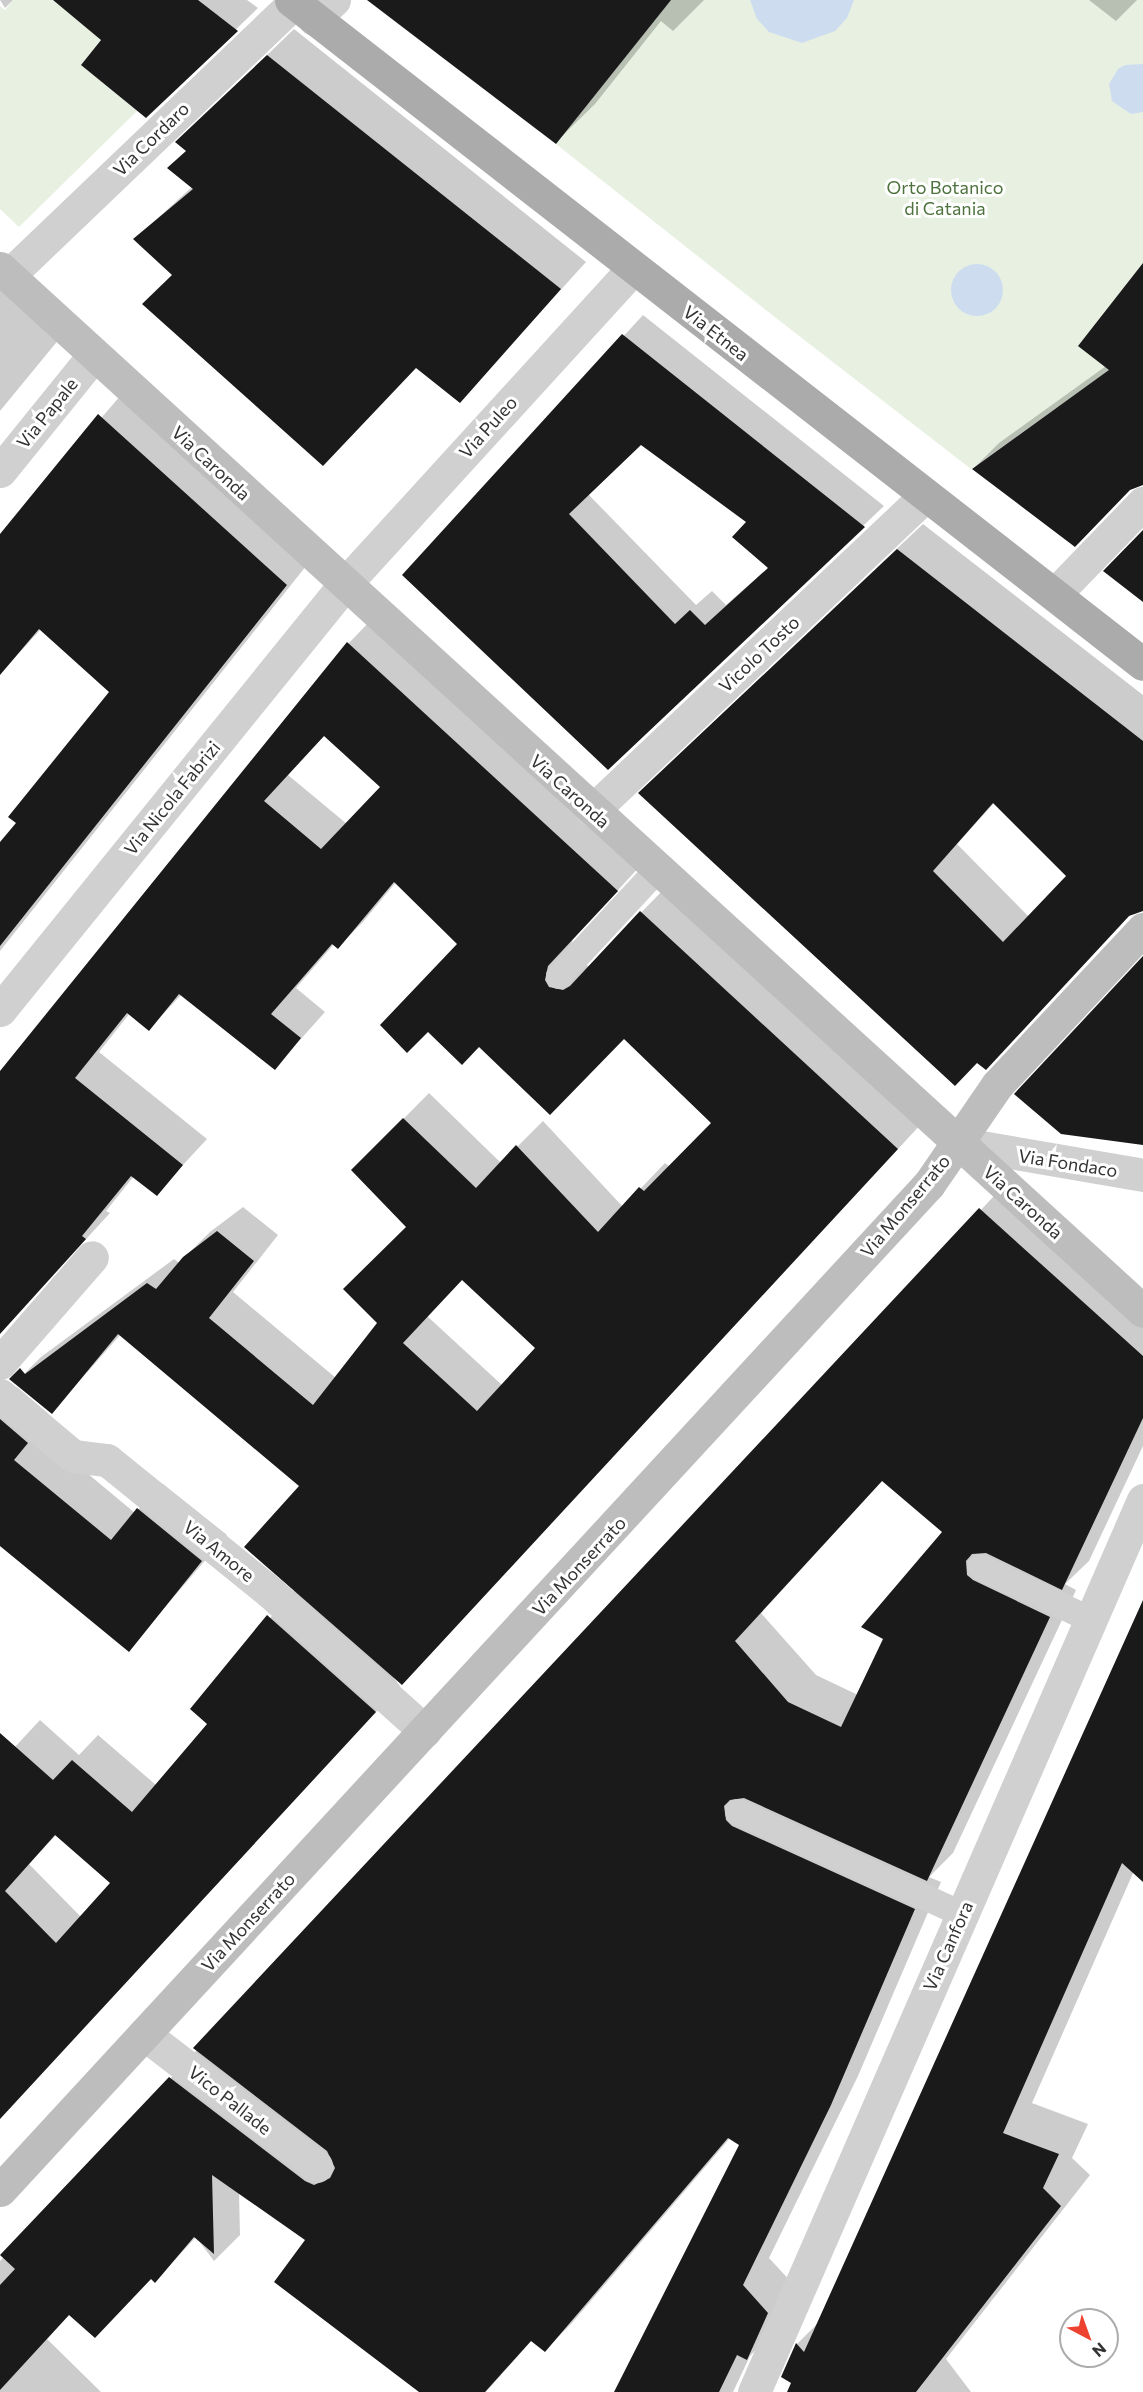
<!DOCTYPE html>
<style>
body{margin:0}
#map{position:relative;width:1143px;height:2392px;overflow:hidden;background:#fff;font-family:Commissioner,sans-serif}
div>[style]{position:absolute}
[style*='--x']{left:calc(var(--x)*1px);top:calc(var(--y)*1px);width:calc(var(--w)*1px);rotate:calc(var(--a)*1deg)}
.green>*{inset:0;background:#e7f0e1}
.water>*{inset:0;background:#cdddef}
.round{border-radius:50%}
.shadow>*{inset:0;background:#0003}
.building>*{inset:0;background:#1a1a1a}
.service>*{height:26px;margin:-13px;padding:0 13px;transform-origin:13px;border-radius:13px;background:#d0d0d0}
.pedestrian>*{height:33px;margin:-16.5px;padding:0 16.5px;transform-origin:16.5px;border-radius:16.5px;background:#d0d0d0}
.minor>*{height:33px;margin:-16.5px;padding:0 16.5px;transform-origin:16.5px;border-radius:16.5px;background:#d0d0d0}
.tertiary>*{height:33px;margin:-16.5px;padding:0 16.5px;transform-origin:16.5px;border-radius:16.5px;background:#d0d0d0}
.secondary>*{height:33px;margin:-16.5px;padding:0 16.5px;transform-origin:16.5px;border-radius:16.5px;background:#bdbdbd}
.primary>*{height:33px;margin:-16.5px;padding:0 16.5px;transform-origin:16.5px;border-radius:16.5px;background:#ababab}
span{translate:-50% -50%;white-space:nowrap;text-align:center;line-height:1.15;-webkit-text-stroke:6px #fff;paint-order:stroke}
.street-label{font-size:18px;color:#333}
.park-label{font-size:18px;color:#4d723d}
.north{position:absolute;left:1059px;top:2308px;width:60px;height:60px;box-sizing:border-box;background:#fff;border:2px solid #adadad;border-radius:50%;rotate:139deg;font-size:16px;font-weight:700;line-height:24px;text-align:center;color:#333}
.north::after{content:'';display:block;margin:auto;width:21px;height:27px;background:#ee4231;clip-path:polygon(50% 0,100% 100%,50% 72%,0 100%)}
</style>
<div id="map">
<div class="green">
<i style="clip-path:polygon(13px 0,53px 0,101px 39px,81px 65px,137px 111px,19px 227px,0 209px,0 6px,5px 10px)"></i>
<i style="clip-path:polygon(603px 0,1143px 0,1143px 426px,1096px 388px,1056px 408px,971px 469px,776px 318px,556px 144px,617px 68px)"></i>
</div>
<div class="water">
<i style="clip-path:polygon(750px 0,854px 0,847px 18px,835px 31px,802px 43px,769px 32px,757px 19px)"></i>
<i style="clip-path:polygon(1143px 64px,1143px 112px,1131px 114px,1112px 101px,1109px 84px,1118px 69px,1125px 65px)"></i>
<i class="round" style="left:951px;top:264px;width:52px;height:52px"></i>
</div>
<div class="shadow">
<i style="clip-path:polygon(0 0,13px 0,5px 8px)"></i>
<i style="clip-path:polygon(57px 0,247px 0,258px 8px,146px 116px,103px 40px)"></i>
<i style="clip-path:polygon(370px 0,704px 0,673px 31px,661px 21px,595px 104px,556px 142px)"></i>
<i style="clip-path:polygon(1089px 0,1137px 0,1116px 21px)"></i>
<i style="clip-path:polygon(294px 29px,586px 262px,460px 401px,416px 366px,174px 274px,135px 239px,193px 186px,188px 150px,204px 116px)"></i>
<i style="clip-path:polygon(0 262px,69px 327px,0 411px)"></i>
<i style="clip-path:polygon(1143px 265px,1143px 484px,974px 468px,999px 443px,1106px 366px)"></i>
<i style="clip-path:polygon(evenodd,643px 315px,884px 506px,608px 768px,404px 575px,643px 315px,641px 443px,748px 522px,769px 567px,726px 605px,712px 591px,696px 605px,588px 494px,641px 443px)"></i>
<i style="clip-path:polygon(127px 388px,314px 556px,0 951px,0 845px,111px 692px,41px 629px,0 674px,0 536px)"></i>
<i style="clip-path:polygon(evenodd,923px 524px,1143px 695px,1143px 911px,1132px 913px,1011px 1042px,665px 768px,923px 524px,995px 802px,1068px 876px,1029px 917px,957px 844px,995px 802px)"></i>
<i style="clip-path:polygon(evenodd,373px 618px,642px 864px,573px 939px,569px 954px,575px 962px,589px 966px,666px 887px,923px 1122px,427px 1658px,389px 1672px,400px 1686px,0 2119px,0 1763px,40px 1720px,79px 1755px,98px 1735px,156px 1785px,209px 1724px,192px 1709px,295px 1589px,301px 1486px,121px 1334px,52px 1412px,16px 1382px,41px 1357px,174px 1259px,179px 1263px,210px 1232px,243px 1207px,278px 1235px,233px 1292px,336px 1378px,379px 1323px,408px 1226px,353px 1170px,429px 1093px,501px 1163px,543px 1121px,623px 1207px,665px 1163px,670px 1167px,713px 1123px,624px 1037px,459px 944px,396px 882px,363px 922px,338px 947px,334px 944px,296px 988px,325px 1012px,275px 1068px,182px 994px,149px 1029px,130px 1013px,99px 1052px,207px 1139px,156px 1194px,134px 1176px,106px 1211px,110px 1213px,0 1333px,0 1072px,348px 644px,373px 618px,325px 735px,383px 787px,347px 824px,288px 775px,325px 735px,373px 618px,463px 1279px,537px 1348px,502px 1385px,427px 1316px,463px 1279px,373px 618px,57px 1834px,112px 1883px,81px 1917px,29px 1864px,57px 1834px)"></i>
<i style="clip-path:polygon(evenodd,1007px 1182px,1143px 1305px,1143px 1446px,1089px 1561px,1065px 1584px,1076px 1590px,953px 1853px,929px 1877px,941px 1882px,858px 2076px,769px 2258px,794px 2285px,774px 2331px,750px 2356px,733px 2392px,616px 2392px,741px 2145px,730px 2138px,572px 2323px,545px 2350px,532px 2340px,486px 2392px,421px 2392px,307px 2240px,239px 2192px,240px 2235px,214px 2261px,196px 2237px,155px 2281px,151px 2278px,70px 2314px,47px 2339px,101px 2392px,0 2392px,0 2261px,1007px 1182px,883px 1480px,944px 1532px,858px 1695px,816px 1675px,761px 1613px,883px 1480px)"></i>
<i style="clip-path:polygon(17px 1387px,52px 1417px,39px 1433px,135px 1513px,163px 1484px,227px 1535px,128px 1650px,0 1546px,0 1400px)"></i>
<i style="clip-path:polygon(1143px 1604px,1143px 1880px,1134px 1871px,1032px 2103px,1088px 2124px,1072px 2158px,1090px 2175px,946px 2359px,971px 2392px,812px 2392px,783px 2377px,797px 2344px,820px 2321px)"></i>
</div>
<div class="building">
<i style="clip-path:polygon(53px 0,198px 0,238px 31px,146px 118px,81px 65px,101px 40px)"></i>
<i style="clip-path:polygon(367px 0,671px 0,556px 144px)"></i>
<i style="clip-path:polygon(267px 55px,561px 289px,460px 403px,416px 368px,323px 466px,142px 304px,172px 275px,133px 239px,193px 189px,167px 168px,186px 151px,175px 142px)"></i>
<i style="clip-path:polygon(1143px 263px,1143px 485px,1130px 490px,1075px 547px,972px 469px,1109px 370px,1078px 346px)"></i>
<i style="clip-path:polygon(evenodd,622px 334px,865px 527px,608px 770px,402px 575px,622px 334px,641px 445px,746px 522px,732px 537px,768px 568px,705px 625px,690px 610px,675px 624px,569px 514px,641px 445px)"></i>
<i style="clip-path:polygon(98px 414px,287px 585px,0 946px,0 842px,16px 823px,8px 817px,109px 692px,39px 629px,0 675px,0 534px)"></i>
<i style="clip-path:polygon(1143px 530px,1143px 602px,1103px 571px)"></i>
<i style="clip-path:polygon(evenodd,897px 549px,1143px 741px,1143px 911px,1129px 916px,986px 1070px,977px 1063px,955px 1086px,638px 793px,897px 549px,993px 803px,1066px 876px,1003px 942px,933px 871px,993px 803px)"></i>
<i style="clip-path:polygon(evenodd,347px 642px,618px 891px,548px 966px,545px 980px,549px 987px,563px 990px,570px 986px,640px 911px,898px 1149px,402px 1685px,244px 1547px,299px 1486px,118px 1334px,52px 1414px,9px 1379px,20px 1368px,25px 1374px,147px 1283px,156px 1289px,183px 1257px,217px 1231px,254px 1261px,209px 1318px,313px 1405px,377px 1323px,343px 1289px,406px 1227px,351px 1170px,403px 1118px,476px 1188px,516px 1145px,598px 1232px,639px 1187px,644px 1191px,711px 1123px,624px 1039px,550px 1115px,479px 1047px,462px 1065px,428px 1032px,407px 1053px,380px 1025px,457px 944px,394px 882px,338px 949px,332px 944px,271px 1014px,301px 1038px,275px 1070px,179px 994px,149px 1031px,127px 1013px,75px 1078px,183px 1165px,157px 1196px,131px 1176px,82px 1236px,86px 1239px,0 1334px,0 1071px,347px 642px,324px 736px,380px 787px,321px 849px,264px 801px,324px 736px,347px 642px,462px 1280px,535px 1348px,477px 1411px,403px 1343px,462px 1280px)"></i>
<i style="clip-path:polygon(1143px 956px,1143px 1145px,1061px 1134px,1014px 1094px)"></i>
<i style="clip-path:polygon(evenodd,979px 1208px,1143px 1356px,1143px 1418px,1062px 1590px,986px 1553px,972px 1554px,966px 1561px,967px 1575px,973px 1580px,1050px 1617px,927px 1881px,744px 1798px,730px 1800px,724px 1806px,726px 1820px,732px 1826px,915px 1909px,831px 2105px,743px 2285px,768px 2313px,747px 2360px,737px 2355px,719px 2392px,614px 2392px,739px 2145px,728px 2138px,545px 2352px,531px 2341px,485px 2392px,419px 2392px,274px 2282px,305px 2240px,212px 2175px,214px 2254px,194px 2237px,155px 2283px,151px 2279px,95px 2338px,69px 2315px,0 2390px,0 2285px,15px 2269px,0 2255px,169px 2077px,305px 2181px,314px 2185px,330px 2178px,335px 2168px,327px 2151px,193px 2048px,979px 1208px,882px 1481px,942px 1532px,861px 1627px,883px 1639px,841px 1727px,788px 1702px,735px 1641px,882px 1481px)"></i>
<i style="clip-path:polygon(0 1419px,28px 1443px,14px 1460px,111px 1540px,137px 1508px,202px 1561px,129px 1652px,0 1546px)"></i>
<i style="clip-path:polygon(1143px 1600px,1143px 1882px,1122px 1863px,1003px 2133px,1059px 2154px,1043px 2188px,1061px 2206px,916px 2392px,787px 2392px,791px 2383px,781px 2377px,796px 2343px,804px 2352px)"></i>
<i style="clip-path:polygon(evenodd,267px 1615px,376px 1712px,0 2119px,0 1733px,53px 1780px,72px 1760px,132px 1812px,207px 1724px,190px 1709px,267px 1615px,55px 1835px,110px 1883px,56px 1943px,5px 1891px,55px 1835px)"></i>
</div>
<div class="service">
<i style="--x:559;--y:976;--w:144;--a:-47.2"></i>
<i style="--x:980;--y:1567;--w:123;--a:25.5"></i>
<i style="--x:738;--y:1812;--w:246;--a:24.5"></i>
</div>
<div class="pedestrian">
<i style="--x:1055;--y:594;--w:127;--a:-46"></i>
<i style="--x:592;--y:811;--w:458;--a:-43.4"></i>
</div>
<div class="minor">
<i style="--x:314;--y:19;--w:28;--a:-44"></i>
<i style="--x:8;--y:276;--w:395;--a:-43.7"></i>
<i style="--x:0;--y:1010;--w:547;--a:-51.01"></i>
<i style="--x:344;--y:585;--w:429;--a:-47.6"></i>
<i style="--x:958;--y:1143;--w:188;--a:9.8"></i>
<i style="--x:0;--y:1363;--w:140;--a:-49"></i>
<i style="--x:0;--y:1395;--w:95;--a:39.9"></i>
<i style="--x:73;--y:1456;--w:34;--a:7"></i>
<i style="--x:107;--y:1460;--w:210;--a:39"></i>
<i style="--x:270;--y:1592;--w:208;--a:41.9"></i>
<i style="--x:144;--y:2034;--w:217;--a:37.5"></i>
</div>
<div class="tertiary">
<i style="--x:0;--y:471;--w:149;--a:-51"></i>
<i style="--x:754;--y:2392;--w:973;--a:-66.44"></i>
</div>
<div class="secondary">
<i style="--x:0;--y:268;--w:1547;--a:42.38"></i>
<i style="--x:0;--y:2190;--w:1369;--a:-47.28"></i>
<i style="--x:929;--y:1184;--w:120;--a:-55.5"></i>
<i style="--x:997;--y:1085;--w:214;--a:-46.9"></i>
</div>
<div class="primary">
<i style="--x:291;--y:0;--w:1080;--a:37.93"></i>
</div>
<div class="street-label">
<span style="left:151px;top:139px;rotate:-44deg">Via Cordaro</span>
<span style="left:716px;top:333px;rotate:38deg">Via Etnea</span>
<span style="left:47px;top:413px;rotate:-51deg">Via Papale</span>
<span style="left:488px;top:427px;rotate:-48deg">Via Puleo</span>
<span style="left:211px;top:463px;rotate:43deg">Via Caronda</span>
<span style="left:759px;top:654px;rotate:-43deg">Vicolo Tosto</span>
<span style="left:570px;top:791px;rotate:42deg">Via Caronda</span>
<span style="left:172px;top:798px;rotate:-51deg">Via Nicola Fabrizi</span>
<span style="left:1068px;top:1163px;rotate:9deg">Via Fondaco</span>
<span style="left:1023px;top:1202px;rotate:42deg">Via Caronda</span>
<span style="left:905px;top:1206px;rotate:-50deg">Via Monserrato</span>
<span style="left:219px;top:1551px;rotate:39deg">Via Amore</span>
<span style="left:579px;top:1566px;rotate:-47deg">Via Monserrato</span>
<span style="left:248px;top:1922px;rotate:-47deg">Via Monserrato</span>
<span style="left:948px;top:1946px;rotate:-66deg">Via Canfora</span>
<span style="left:230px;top:2100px;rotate:38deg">Vico Pallade</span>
</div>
<div class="park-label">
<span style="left:945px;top:198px">Orto Botanico<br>di Catania</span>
</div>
<div class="north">N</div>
</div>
